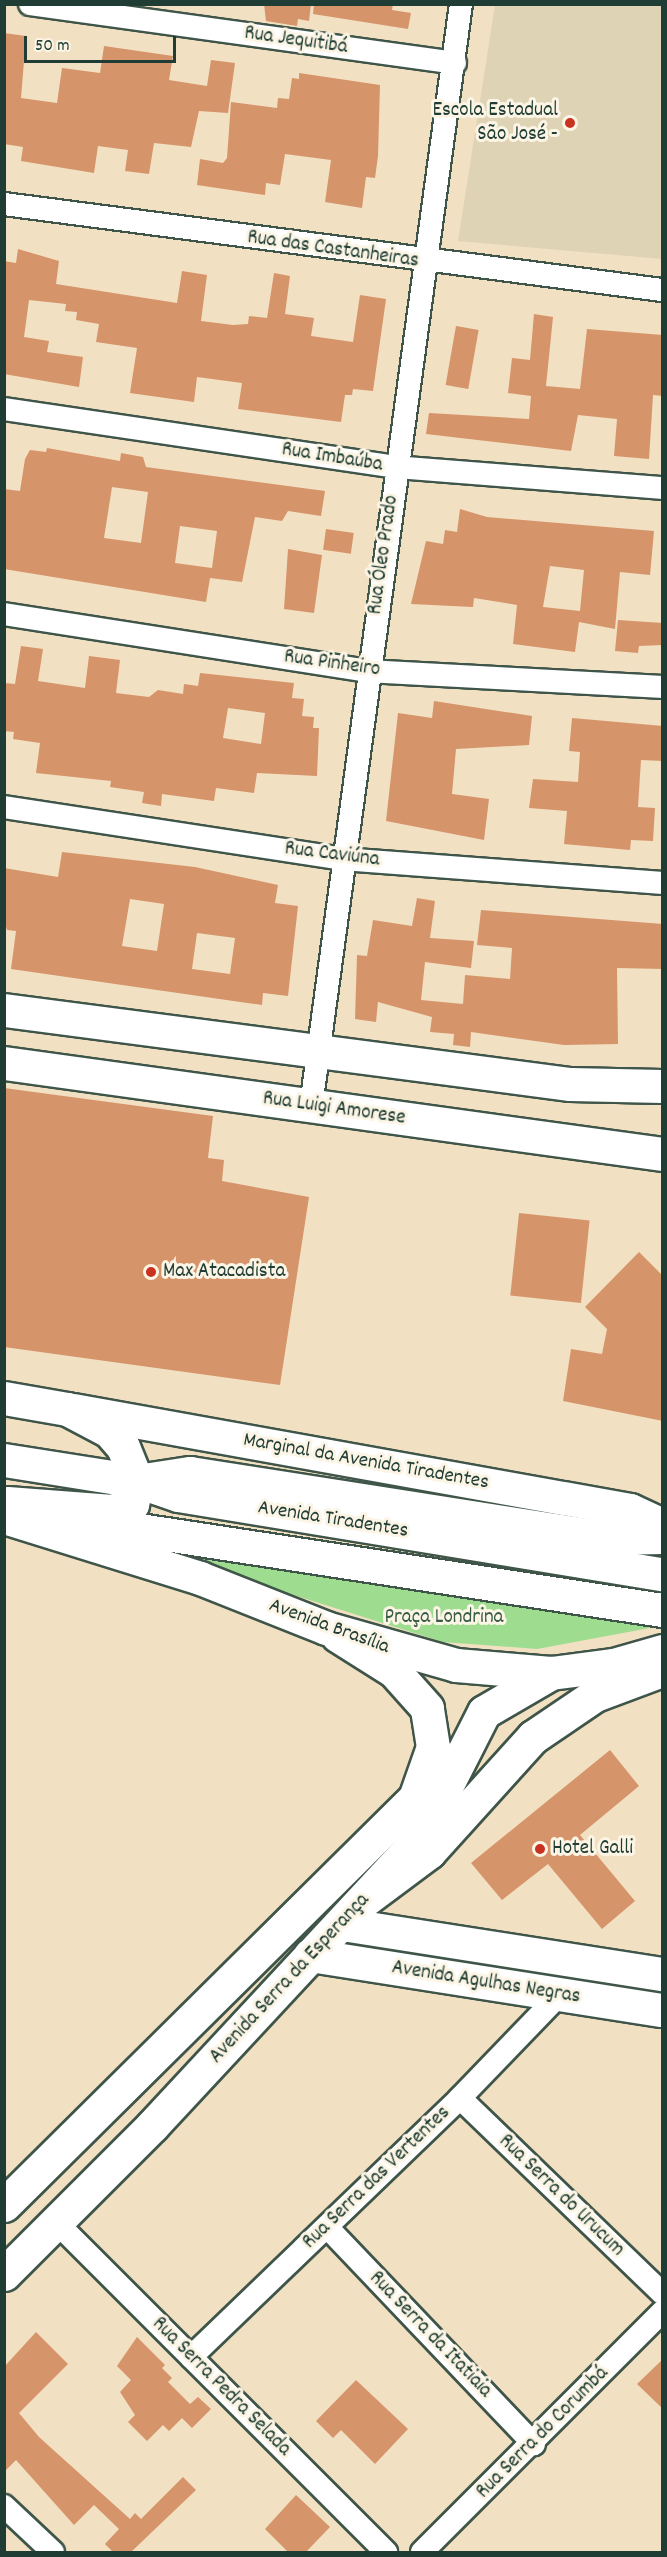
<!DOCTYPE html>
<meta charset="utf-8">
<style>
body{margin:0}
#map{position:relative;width:667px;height:2557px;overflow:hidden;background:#f2e0c2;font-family:Dekko,sans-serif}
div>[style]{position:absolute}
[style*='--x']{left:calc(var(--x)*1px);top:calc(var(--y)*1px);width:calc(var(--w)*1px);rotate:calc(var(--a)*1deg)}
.built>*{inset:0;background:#ded4b5}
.green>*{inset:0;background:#9edc90}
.building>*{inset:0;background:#d6946b;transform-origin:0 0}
.roads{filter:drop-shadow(2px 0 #3f5549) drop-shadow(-2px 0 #3f5549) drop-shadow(0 2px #3f5549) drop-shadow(0 -2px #3f5549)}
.street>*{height:22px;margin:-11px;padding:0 11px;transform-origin:11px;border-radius:11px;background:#fff}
.secondary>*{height:33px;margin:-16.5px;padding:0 16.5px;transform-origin:16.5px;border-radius:16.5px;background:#fff}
.primary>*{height:33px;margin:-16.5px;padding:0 16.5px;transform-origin:16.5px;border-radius:16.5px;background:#fff}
.highway>*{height:33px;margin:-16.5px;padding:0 16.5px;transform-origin:16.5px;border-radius:16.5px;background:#fff}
.dots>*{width:16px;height:16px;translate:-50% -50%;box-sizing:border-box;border:3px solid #fcf5e5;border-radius:50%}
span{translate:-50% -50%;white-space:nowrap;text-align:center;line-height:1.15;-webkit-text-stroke:6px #fcf5e5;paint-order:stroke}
.street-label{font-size:21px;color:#1f3d34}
.poi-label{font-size:21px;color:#1f3d34}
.right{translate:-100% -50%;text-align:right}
.left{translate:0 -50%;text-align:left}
.park-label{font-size:21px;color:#385d46}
.frame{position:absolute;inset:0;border:6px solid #1f3d34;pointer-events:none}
.scale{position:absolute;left:24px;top:36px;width:152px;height:27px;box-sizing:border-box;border:3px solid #1f3d34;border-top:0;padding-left:8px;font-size:18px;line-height:21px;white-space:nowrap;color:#1f3d34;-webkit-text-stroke:4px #fcf5e5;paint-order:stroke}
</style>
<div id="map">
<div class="built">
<i style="clip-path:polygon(495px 5px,662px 5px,662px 259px,458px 241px)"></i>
</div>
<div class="green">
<i style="clip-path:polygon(129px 1543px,655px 1627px,537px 1649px,443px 1642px)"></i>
</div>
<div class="building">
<i style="clip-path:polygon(264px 4px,311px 4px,309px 21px,298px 19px,297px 26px,266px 21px)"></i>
<i style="clip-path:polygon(314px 4px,393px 4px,392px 10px,411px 13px,408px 29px,313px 14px)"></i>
<i style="clip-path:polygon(4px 33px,26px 36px,21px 98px,57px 103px,62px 68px,100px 73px,104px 46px,173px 56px,169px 80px,207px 86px,211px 60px,235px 63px,228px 113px,199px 111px,191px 147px,154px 143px,149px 174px,125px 171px,128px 150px,98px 146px,94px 173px,21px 161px,23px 147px,4px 144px)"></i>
<i style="clip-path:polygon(299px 73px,380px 85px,378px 156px,375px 178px,366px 177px,362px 208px,325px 202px,331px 160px,285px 154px,280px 185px,266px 183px,265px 195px,197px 185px,200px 159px,223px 163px,227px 158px,231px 102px,277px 108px,278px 98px,289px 99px,292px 78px,299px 79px)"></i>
<i style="clip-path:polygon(18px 249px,59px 261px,56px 284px,177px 303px,182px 271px,207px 275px,201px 321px,233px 325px,248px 324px,249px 316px,267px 318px,274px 273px,290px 276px,285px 314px,314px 318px,311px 336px,353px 342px,360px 295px,386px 299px,373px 391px,353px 389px,352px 395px,345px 395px,341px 422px,238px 409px,242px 383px,197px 377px,194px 402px,130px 393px,137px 348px,96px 342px,99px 324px,76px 320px,77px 312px,65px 311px,66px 304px,29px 300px,24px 337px,49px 341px,47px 352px,83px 357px,79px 387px,4px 374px,4px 261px,16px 263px)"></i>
<i style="clip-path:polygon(534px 314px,553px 317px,546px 386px,580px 389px,587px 329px,663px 335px,663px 396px,653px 395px,649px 459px,614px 456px,617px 419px,578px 415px,571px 451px,426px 434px,429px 413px,529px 419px,531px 396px,508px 393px,512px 358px,530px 360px)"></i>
<i style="left:456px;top:326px;width:23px;height:60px;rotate:10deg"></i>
<i style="clip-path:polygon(evenodd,47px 448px,120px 461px,121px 453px,143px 457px,146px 467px,325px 491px,321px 516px,288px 511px,282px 521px,255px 517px,242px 582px,210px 578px,206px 602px,4px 569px,4px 489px,20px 491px,25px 459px,30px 450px,46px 452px,47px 448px,112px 487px,148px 492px,141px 543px,104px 538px,112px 487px,47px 448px,180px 526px,217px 531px,212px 568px,175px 563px,180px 526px)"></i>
<i style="clip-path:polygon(evenodd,460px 509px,487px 517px,654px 531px,650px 575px,620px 572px,615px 629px,579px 622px,575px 652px,513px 644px,517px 605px,474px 598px,473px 607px,411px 604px,426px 541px,443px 544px,445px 530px,457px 532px,460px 509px,550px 566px,584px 570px,580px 611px,543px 607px,550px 566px)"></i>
<i style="left:326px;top:529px;width:28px;height:21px;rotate:8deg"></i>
<i style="clip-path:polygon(288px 549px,322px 555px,314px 613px,284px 609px)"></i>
<i style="clip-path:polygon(618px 620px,663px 623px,663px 645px,639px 646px,638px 653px,615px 651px)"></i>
<i style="clip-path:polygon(evenodd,21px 646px,43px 649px,38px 681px,85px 688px,89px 656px,120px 660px,116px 693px,149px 697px,158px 690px,183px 694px,184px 684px,198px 686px,200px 673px,294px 683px,292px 698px,304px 699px,302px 716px,314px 717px,313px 728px,319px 728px,317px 776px,257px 773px,254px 793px,216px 788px,214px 801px,162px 794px,161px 806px,142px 803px,144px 792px,110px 787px,111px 781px,36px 773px,40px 743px,13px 739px,14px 732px,4px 731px,4px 683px,15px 684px,21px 646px,228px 708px,265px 713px,261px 744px,223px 738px,228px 708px)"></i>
<i style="clip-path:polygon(434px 701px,532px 716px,529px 745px,456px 749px,452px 794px,489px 799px,484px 840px,386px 821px,398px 713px,432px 718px)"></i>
<i style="clip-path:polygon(572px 718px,663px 726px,663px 761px,641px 760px,638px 807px,655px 808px,653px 841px,631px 840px,630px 850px,564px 844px,567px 811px,529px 808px,533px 779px,578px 782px,580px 752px,569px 751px)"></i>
<i style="clip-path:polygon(evenodd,62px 852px,195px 867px,278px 885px,275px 903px,298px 906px,288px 996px,263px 993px,262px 1005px,11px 969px,16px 931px,7px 930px,4px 920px,4px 868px,58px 877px,62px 852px,130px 899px,164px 904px,157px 951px,122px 946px,130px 899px,62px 852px,197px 933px,235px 938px,230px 974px,192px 969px,197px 933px)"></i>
<i style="clip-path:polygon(417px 898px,435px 901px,430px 938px,474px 941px,471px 968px,425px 962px,421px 1000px,463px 1004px,465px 975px,510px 979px,512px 948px,477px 945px,481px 910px,663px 924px,663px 969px,617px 968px,618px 1044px,564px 1045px,471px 1032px,470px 1047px,453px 1045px,454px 1034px,430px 1032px,432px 1017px,378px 1002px,376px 1022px,355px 1019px,357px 955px,367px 956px,373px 920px,412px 926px)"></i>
<i style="clip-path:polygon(4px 1088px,213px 1116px,208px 1158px,224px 1160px,222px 1181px,309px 1197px,280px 1385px,4px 1347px)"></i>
<i style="left:519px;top:1213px;width:71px;height:83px;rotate:6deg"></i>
<i style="clip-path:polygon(639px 1252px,663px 1276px,663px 1421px,563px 1401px,571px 1349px,602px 1354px,607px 1329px,585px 1307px)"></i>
<i style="clip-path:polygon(610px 1750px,639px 1786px,580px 1835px,635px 1901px,602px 1929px,548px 1864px,502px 1900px,471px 1863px)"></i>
<i style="clip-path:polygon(36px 2332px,68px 2364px,19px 2413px,39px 2437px,130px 2519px,135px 2513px,141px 2519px,183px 2477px,196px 2490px,130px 2553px,114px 2553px,105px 2544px,119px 2529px,94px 2505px,74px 2525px,16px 2460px,4px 2472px,4px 2367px)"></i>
<i style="clip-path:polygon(137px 2337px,165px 2365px,162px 2368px,172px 2378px,168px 2382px,190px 2404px,198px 2397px,211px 2409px,192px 2428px,182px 2418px,169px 2431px,163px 2425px,147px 2441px,128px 2422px,135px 2415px,120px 2392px,131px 2380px,117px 2366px)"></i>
<i style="clip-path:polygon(663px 2359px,663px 2409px,637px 2384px)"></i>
<i style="clip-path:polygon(356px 2380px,408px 2429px,375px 2464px,341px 2430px,333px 2438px,316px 2421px)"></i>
<i style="clip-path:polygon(296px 2495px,330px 2527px,305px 2553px,289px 2553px,265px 2529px)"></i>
</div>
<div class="roads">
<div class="street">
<i style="--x:30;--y:4;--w:429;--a:7.9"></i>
<i style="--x:4;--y:204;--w:664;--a:7.45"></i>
<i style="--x:4;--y:409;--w:395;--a:8.4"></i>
<i style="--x:395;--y:467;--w:268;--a:4.5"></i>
<i style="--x:4;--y:614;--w:368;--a:8.9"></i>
<i style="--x:368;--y:671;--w:294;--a:3.1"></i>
<i style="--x:4;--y:807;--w:343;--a:8.7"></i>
<i style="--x:343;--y:859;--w:320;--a:4.3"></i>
<i style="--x:311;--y:1106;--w:1112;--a:-82.25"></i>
<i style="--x:460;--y:2098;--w:281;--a:44"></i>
<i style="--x:56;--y:2222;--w:467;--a:45"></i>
<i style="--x:327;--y:2227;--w:300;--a:46.4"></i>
<i style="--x:191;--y:2357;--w:373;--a:-43.9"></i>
<i style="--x:460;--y:2098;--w:143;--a:-46.1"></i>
<i style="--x:4;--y:2506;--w:67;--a:43.2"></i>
<i style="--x:422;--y:2552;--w:339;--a:-45"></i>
</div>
<div class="secondary">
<i style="--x:4;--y:1010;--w:571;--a:7.45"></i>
<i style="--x:570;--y:1084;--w:92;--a:1.2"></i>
<i style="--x:4;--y:1063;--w:664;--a:7.87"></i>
<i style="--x:73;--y:1410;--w:566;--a:10.18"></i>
<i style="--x:630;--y:1510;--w:35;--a:25"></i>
<i style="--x:342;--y:1924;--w:324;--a:8.9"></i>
<i style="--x:310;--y:1955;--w:356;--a:8.9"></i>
<i style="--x:4;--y:2205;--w:578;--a:-44.72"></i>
<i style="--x:415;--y:1798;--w:54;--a:-70.6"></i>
<i style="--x:433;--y:1747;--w:39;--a:-99"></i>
<i style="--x:427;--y:1708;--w:50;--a:-131.7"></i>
<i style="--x:394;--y:1671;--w:67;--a:-147.7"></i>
<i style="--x:4;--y:2274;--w:211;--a:-45"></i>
<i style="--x:153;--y:2125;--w:392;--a:-47.1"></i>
<i style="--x:420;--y:1838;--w:141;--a:-63.1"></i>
<i style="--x:484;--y:1712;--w:78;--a:-30.2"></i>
</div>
<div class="primary">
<i style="--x:137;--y:1481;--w:43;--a:18.9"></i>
<i style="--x:178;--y:1495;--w:490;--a:9.3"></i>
<i style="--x:74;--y:1520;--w:595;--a:8.7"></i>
<i style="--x:366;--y:1899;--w:79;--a:-36.7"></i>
<i style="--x:429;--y:1852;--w:155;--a:-47.9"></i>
<i style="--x:533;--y:1737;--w:75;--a:-34.1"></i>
<i style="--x:595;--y:1695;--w:72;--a:-20.5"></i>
</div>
<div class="highway">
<i style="--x:4;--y:1398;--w:64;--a:9.9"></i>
<i style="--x:67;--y:1409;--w:47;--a:27.6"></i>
<i style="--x:109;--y:1431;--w:21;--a:49"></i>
<i style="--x:123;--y:1447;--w:37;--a:68"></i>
<i style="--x:137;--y:1481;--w:24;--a:102"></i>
<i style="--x:132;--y:1504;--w:21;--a:161"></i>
<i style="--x:112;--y:1511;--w:105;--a:-175.6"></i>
<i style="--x:4;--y:1460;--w:135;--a:9"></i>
<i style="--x:137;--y:1481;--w:54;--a:-8.6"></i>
<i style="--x:190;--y:1473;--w:419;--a:8.9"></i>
<i style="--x:604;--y:1538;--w:58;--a:-1"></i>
<i style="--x:4;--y:1517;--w:205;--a:17.3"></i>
<i style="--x:200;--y:1578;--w:136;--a:21.6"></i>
<i style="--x:326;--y:1628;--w:135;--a:15.9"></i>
<i style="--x:456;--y:1665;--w:95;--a:4.8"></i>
<i style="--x:551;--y:1673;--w:63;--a:-7.4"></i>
<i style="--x:613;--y:1665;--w:51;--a:-15.9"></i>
</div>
</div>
<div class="dots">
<i style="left:570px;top:123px;background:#c8321e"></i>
<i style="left:151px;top:1272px;background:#c8321e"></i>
<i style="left:540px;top:1849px;background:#c8321e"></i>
</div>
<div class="street-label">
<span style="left:296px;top:41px;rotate:8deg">Rua Jequitibá</span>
<span style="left:333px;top:250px;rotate:8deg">Rua das Castanheiras</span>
<span style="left:332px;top:458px;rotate:9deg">Rua Imbaúba</span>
<span style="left:384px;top:555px;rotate:-82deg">Rua Óleo Prado</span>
<span style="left:332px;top:664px;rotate:8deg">Rua Pinheiro</span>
<span style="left:332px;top:855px;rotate:7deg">Rua Caviúna</span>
<span style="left:334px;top:1109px;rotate:8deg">Rua Luigi Amorese</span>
<span style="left:366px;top:1462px;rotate:10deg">Marginal da Avenida Tiradentes</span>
<span style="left:333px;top:1520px;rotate:9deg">Avenida Tiradentes</span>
<span style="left:329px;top:1627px;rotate:20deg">Avenida Brasília</span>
<span style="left:290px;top:1979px;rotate:-47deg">Avenida Serra da Esperança</span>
<span style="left:486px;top:1983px;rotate:9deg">Avenida Agulhas Negras</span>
<span style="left:377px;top:2178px;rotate:-44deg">Rua Serra das Vertentes</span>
<span style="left:561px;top:2196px;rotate:44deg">Rua Serra do Urucum</span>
<span style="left:430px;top:2335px;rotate:46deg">Rua Serra da Itatiaia</span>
<span style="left:221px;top:2387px;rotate:45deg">Rua Serra Pedra Selada</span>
<span style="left:543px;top:2433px;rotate:-45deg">Rua Serra do Corumbá</span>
</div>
<div class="poi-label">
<span class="right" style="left:558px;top:123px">Escola Estadual<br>São José -</span>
<span class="left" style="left:163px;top:1272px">Max Atacadista</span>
<span class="left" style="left:552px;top:1849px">Hotel Galli</span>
</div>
<div class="park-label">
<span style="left:444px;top:1618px">Praça Londrina</span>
</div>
<div class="frame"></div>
<div class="scale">50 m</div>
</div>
